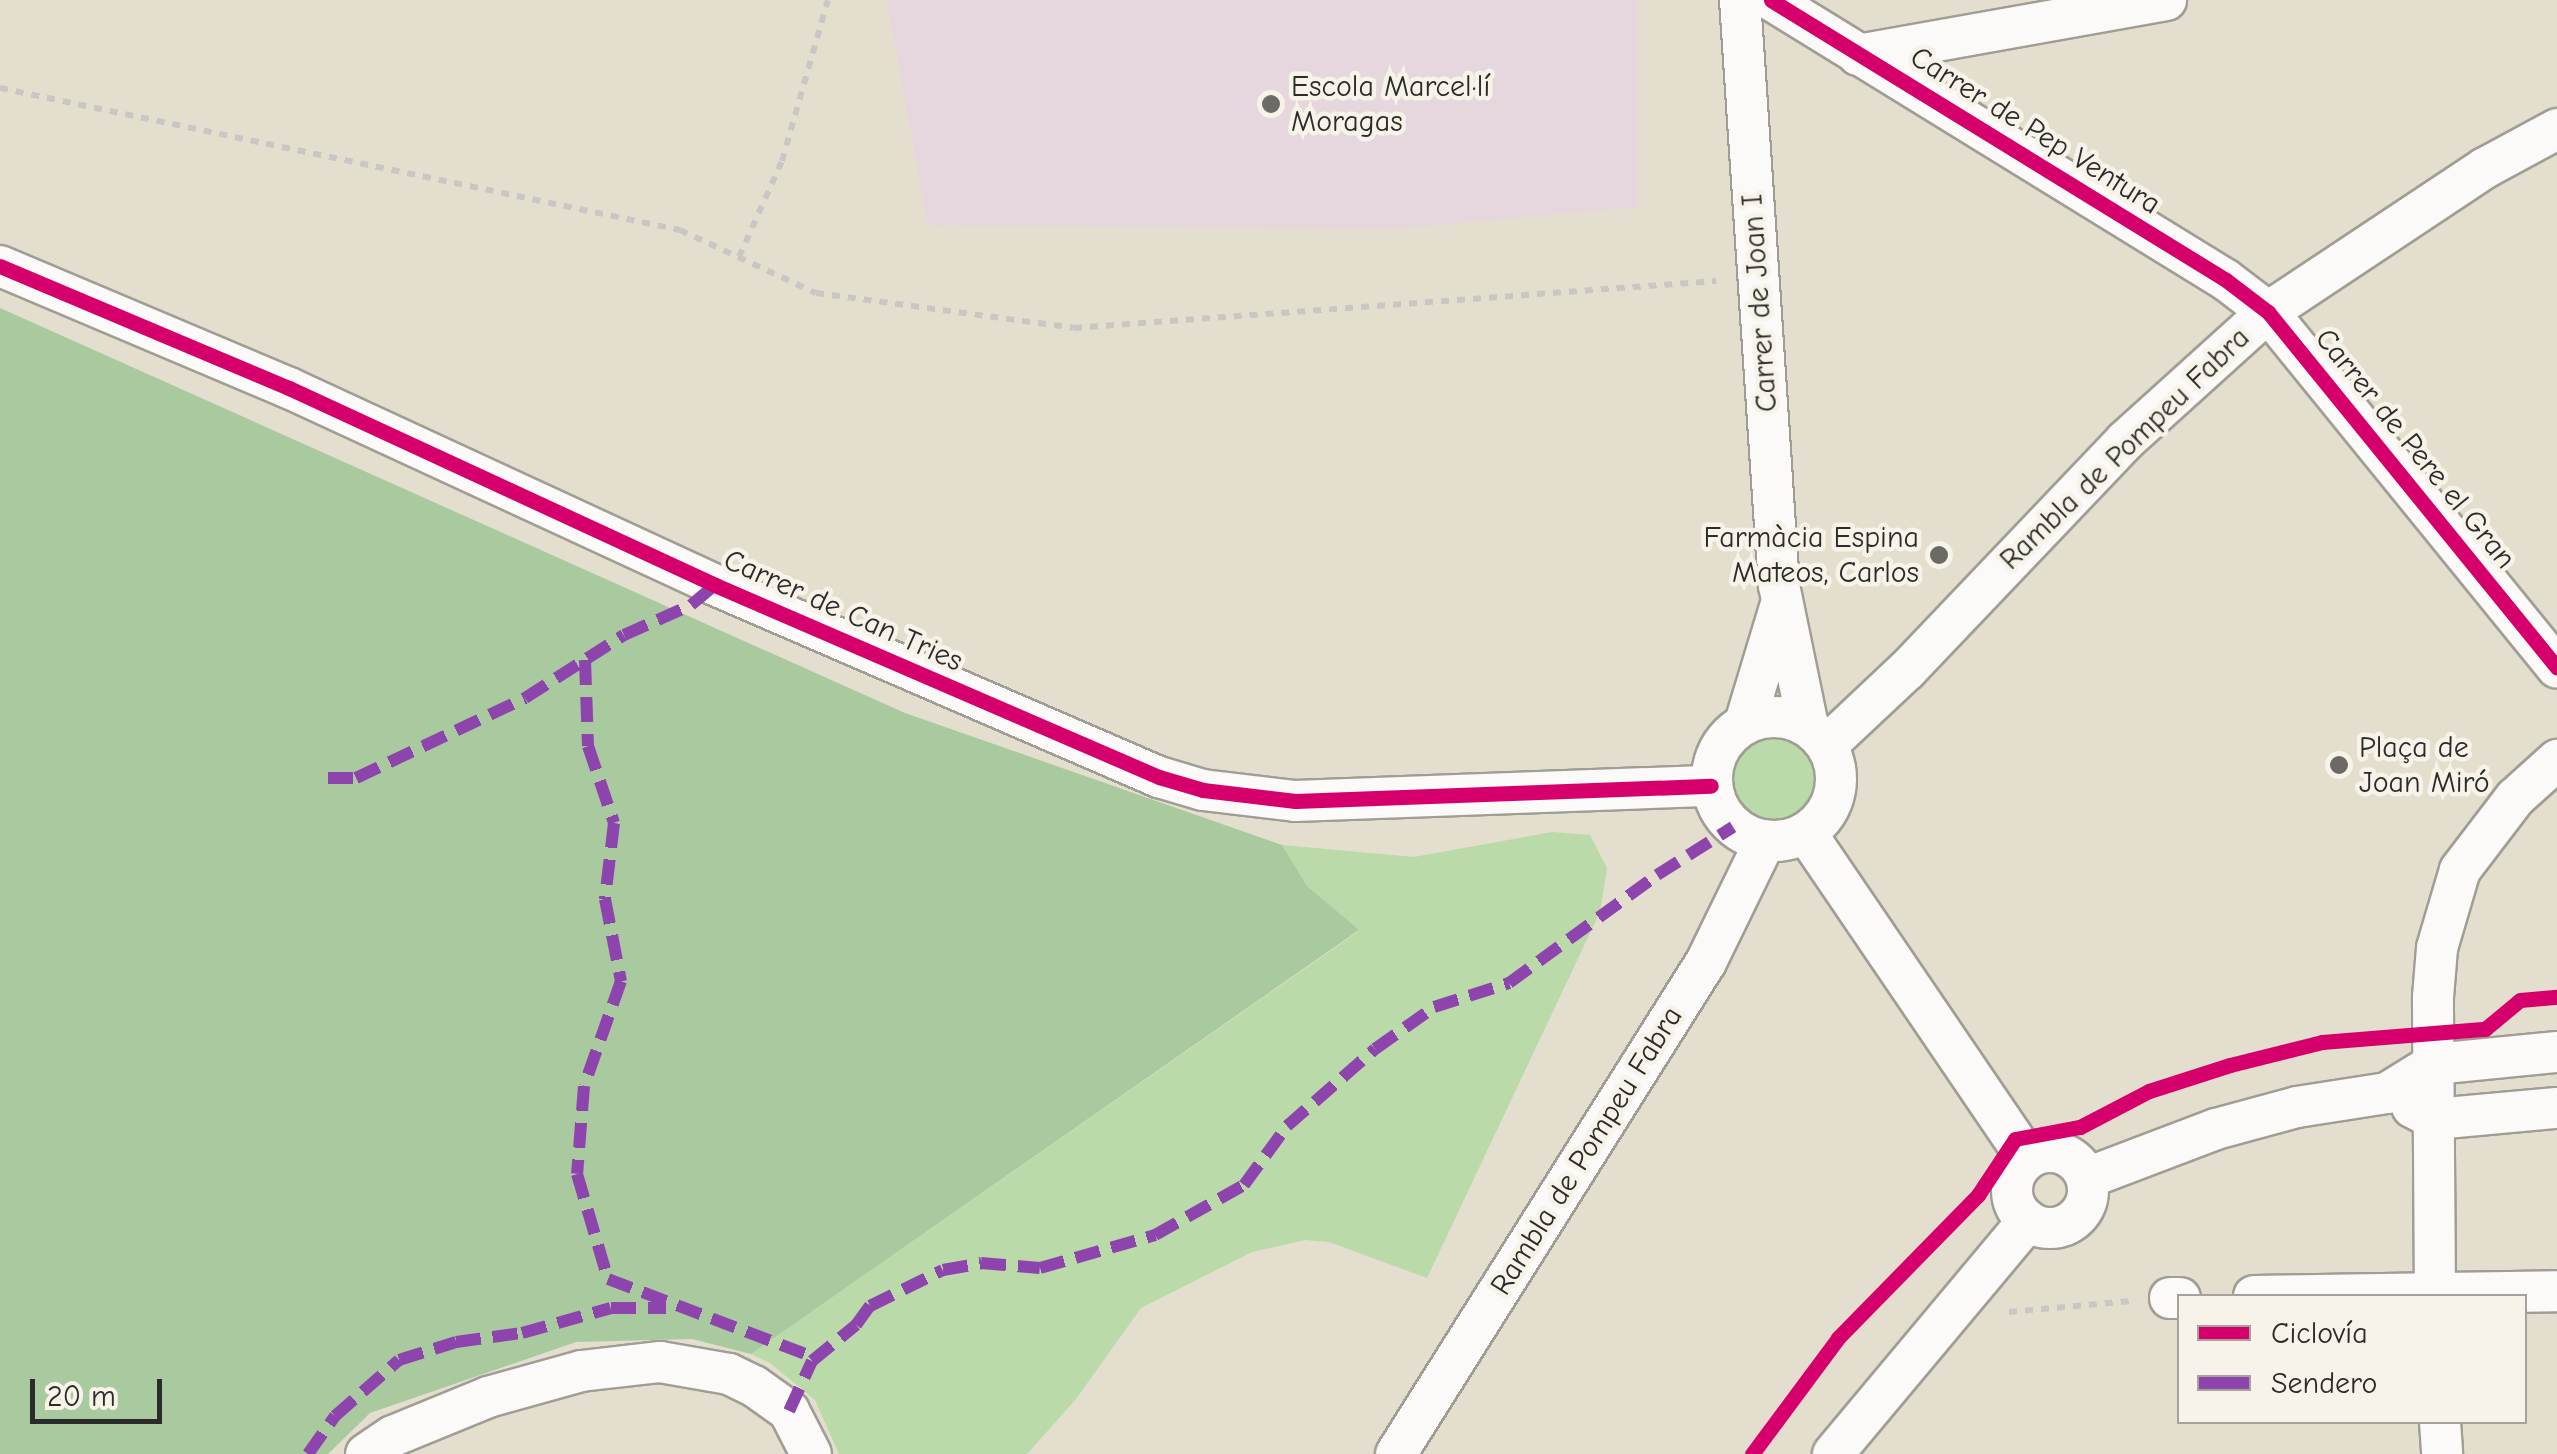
<!DOCTYPE html>
<meta charset="utf-8">
<style>
body{margin:0}
#map{position:relative;width:2557px;height:1454px;overflow:hidden;background:#e3decd;font-family:"Comic Neue",sans-serif}
div>[style]{position:absolute}
[style*='--x']{left:calc(var(--x)*1px);top:calc(var(--y)*1px);width:calc(var(--w)*1px);rotate:calc(var(--a)*1deg)}
.built>*{inset:0;background:#e6d7df}
.green>*{inset:0;background:#badaa9}
.round{border-radius:50%}
.forest>*{inset:0;background:#a9c99e}
.path>*{height:6px;margin-top:-3px;transform-origin:0;background:repeating-linear-gradient(90deg,#c8c7c3 0 8px,transparent 0 16px)}
.roads{filter:drop-shadow(2px 0 #a09e94) drop-shadow(-2px 0 #a09e94) drop-shadow(0 2px #a09e94) drop-shadow(0 -2px #a09e94)}
.street>*{height:40px;margin:-20px;padding:0 20px;transform-origin:20px;border-radius:20px;background:#fbfaf8}
.street>.ring{margin:-20px;padding:0;box-sizing:content-box;background:none;border:40px solid #fbfaf8;border-radius:50%}
.quiet>*{height:12px;margin-top:-6px;transform-origin:0;background:repeating-linear-gradient(90deg,#8e44ad 0 25px,transparent 0 37px)}
.cycleway>*{height:15px;margin:-7.5px;padding:0 7.5px;transform-origin:7.5px;border-radius:7.5px;background:#d6006c}
.dots>*{width:28px;height:28px;translate:-50% -50%;box-sizing:border-box;border:5px solid #f7f3e8;border-radius:50%}
span{translate:-50% -50%;white-space:nowrap;text-align:center;line-height:1.15;-webkit-text-stroke:9px #f7f3e8;paint-order:stroke}
.poi-label{font-size:30px;color:#2b2b2b}
.left{translate:0 -50%;text-align:left}
.right{translate:-100% -50%;text-align:right}
.street-label{font-size:30px;color:#2b2b2b}
.legend{position:absolute;left:2177px;top:1294px;width:350px;height:130px;box-sizing:border-box;background:#f7f3e8;border:2px solid #a5a39c;margin:0;padding:12px 18px;list-style:none;font-size:30px;color:#2b2b2b}
.legend li{display:flex;align-items:center;gap:20px;height:50px}
.legend b{width:50px;border:2px solid #a5a39c}
.scale{position:absolute;left:30px;top:1379px;width:132px;height:45px;box-sizing:border-box;border:5px solid #2b2b2b;border-top:0;padding-left:12px;font-size:30px;line-height:35px;white-space:nowrap;color:#2b2b2b;-webkit-text-stroke:8px #f7f3e8;paint-order:stroke}
</style>
<div id="map">
<div class="built">
<i style="clip-path:polygon(887px 0,1637px 0,1637px 207px,1393px 229px,928px 225px)"></i>
</div>
<div class="green">
<i class="round" style="left:1729px;top:732px;width:90px;height:90px"></i>
<i style="clip-path:polygon(1552px 832px,1590px 835px,1607px 868px,1600px 912px,1427px 1278px,1329px 1242px,1305px 1240px,1252px 1252px,1141px 1308px,1076px 1399px,1027px 1454px,839px 1454px,815px 1400px,770px 1363px,751px 1354px,1359px 931px,1307px 886px,1282px 845px,1414px 857px)"></i>
</div>
<div class="forest">
<i style="clip-path:polygon(0 308px,905px 713px,1282px 845px,1307px 886px,1359px 930px,751px 1354px,692px 1339px,576px 1342px,370px 1413px,328px 1454px,0 1454px)"></i>
</div>
<div class="path">
<i style="--x:0;--y:88;--w:695;--a:11.8"></i>
<i style="--x:680;--y:230;--w:150;--a:24.9"></i>
<i style="--x:816;--y:293;--w:260;--a:7.7"></i>
<i style="--x:1074;--y:328;--w:644;--a:-4.19"></i>
<i style="--x:739;--y:257;--w:105;--a:-65.9"></i>
<i style="--x:782;--y:161;--w:167;--a:-74.1"></i>
<i style="--x:2009;--y:1312;--w:122;--a:-5.2"></i>
</div>
<div class="roads">
<div class="street">
<i style="--x:1740;--y:0;--w:586;--a:86.19"></i>
<i style="--x:1779;--y:585;--w:144;--a:78.4"></i>
<i style="--x:1771;--y:0;--w:534;--a:31.61"></i>
<i style="--x:2226;--y:280;--w:53;--a:37.3"></i>
<i style="--x:2268;--y:312;--w:458;--a:50.9"></i>
<i style="--x:1858;--y:55;--w:313;--a:-10.1"></i>
<i style="--x:0;--y:266;--w:314;--a:22.9"></i>
<i style="--x:289;--y:388;--w:469;--a:24.8"></i>
<i style="--x:715;--y:585;--w:484;--a:23.4"></i>
<i style="--x:1159;--y:777;--w:46;--a:16.5"></i>
<i style="--x:1203;--y:790;--w:93;--a:6.8"></i>
<i style="--x:1295;--y:801;--w:416;--a:-2.1"></i>
<i class="ring" style="left:1712px;top:717px;width:84px;height:84px"></i>
<i style="--x:1745;--y:723;--w:121;--a:-73.2"></i>
<i style="--x:1827;--y:745;--w:110;--a:-43.2"></i>
<i style="--x:1907;--y:670;--w:316;--a:-46.4"></i>
<i style="--x:2125;--y:441;--w:193;--a:-42.1"></i>
<i style="--x:2268;--y:312;--w:260;--a:-33.6"></i>
<i style="--x:2485;--y:168;--w:82;--a:-28.4"></i>
<i style="--x:1806;--y:833;--w:393;--a:55.8"></i>
<i style="--x:2412;--y:1107;--w:26;--a:28"></i>
<i style="--x:2435;--y:1119;--w:122;--a:-5.2"></i>
<i class="ring" style="left:2012px;top:1152px;width:36px;height:36px"></i>
<i style="--x:2087;--y:1178;--w:138;--a:-20.8"></i>
<i style="--x:2216;--y:1129;--w:84;--a:-15.2"></i>
<i style="--x:2297;--y:1107;--w:91;--a:-8.8"></i>
<i style="--x:2387;--y:1093;--w:55;--a:-31.7"></i>
<i style="--x:2434;--y:1064;--w:124;--a:-5.6"></i>
<i style="--x:2254;--y:1296;--w:303;--a:-0.9"></i>
<i style="--x:2435;--y:1296;--w:299;--a:-90.4"></i>
<i style="--x:2433;--y:997;--w:49;--a:-85.3"></i>
<i style="--x:2437;--y:948;--w:81;--a:-73.6"></i>
<i style="--x:2460;--y:870;--w:91;--a:-52.6"></i>
<i style="--x:2515;--y:798;--w:57;--a:-42.1"></i>
<i style="--x:2170;--y:1298;--w:10;--a:0"></i>
<i style="--x:2440;--y:1422;--w:32;--a:86"></i>
<i style="--x:366;--y:1454;--w:32;--a:-34"></i>
<i style="--x:393;--y:1436;--w:103;--a:-22.3"></i>
<i style="--x:488;--y:1397;--w:97;--a:-15.6"></i>
<i style="--x:581;--y:1371;--w:80;--a:-6.5"></i>
<i style="--x:660;--y:1362;--w:70;--a:9.9"></i>
<i style="--x:729;--y:1374;--w:28;--a:26"></i>
<i style="--x:754;--y:1386;--w:43;--a:35.5"></i>
<i style="--x:789;--y:1411;--w:48;--a:62.9"></i>
<i style="--x:1396;--y:1454;--w:582;--a:-57.79"></i>
<i style="--x:1706;--y:962;--w:135;--a:-64"></i>
<i style="--x:1833;--y:1454;--w:304;--a:-50.1"></i>
</div>
</div>
<div class="quiet">
<i style="--x:585;--y:660;--w:86;--a:88"></i>
<i style="--x:588;--y:746;--w:81;--a:71.3"></i>
<i style="--x:614;--y:823;--w:77;--a:96.8"></i>
<i style="--x:605;--y:899;--w:84;--a:79"></i>
<i style="--x:621;--y:981;--w:111;--a:109.4"></i>
<i style="--x:584;--y:1086;--w:88;--a:94.5"></i>
<i style="--x:577;--y:1174;--w:109;--a:73.6"></i>
<i style="--x:608;--y:1279;--w:222;--a:20.8"></i>
<i style="--x:328;--y:778;--w:28;--a:0"></i>
<i style="--x:356;--y:778;--w:187;--a:-25.3"></i>
<i style="--x:525;--y:698;--w:117;--a:-32.5"></i>
<i style="--x:624;--y:635;--w:73;--a:-24.1"></i>
<i style="--x:691;--y:605;--w:31;--a:-40"></i>
<i style="--x:789;--y:1411;--w:55;--a:-65.3"></i>
<i style="--x:812;--y:1361;--w:57;--a:-39.3"></i>
<i style="--x:856;--y:1325;--w:24;--a:-54"></i>
<i style="--x:870;--y:1306;--w:81;--a:-26.3"></i>
<i style="--x:943;--y:1270;--w:39;--a:-10"></i>
<i style="--x:981;--y:1263;--w:59;--a:4.8"></i>
<i style="--x:1040;--y:1268;--w:120;--a:-16"></i>
<i style="--x:1155;--y:1235;--w:102;--a:-29.3"></i>
<i style="--x:1244;--y:1185;--w:73;--a:-53.9"></i>
<i style="--x:1287;--y:1126;--w:117;--a:-41.2"></i>
<i style="--x:1375;--y:1049;--w:72;--a:-35.4"></i>
<i style="--x:1434;--y:1007;--w:79;--a:-17.7"></i>
<i style="--x:1509;--y:983;--w:183;--a:-36.1"></i>
<i style="--x:1657;--y:875;--w:90;--a:-32.3"></i>
<i style="--x:308;--y:1454;--w:47;--a:-54.6"></i>
<i style="--x:335;--y:1416;--w:85;--a:-41.2"></i>
<i style="--x:399;--y:1360;--w:60;--a:-17.5"></i>
<i style="--x:456;--y:1342;--w:67;--a:-7.8"></i>
<i style="--x:522;--y:1333;--w:92;--a:-15.7"></i>
<i style="--x:611;--y:1308;--w:55;--a:0"></i>
</div>
<div class="cycleway">
<i style="--x:1771;--y:0;--w:534;--a:31.61"></i>
<i style="--x:2226;--y:280;--w:53;--a:37.3"></i>
<i style="--x:2268;--y:312;--w:458;--a:50.9"></i>
<i style="--x:0;--y:266;--w:314;--a:22.9"></i>
<i style="--x:289;--y:388;--w:469;--a:24.8"></i>
<i style="--x:715;--y:585;--w:484;--a:23.4"></i>
<i style="--x:1159;--y:777;--w:46;--a:16.5"></i>
<i style="--x:1203;--y:790;--w:93;--a:6.8"></i>
<i style="--x:1295;--y:801;--w:416;--a:-2.1"></i>
<i style="--x:1752;--y:1454;--w:144;--a:-53.4"></i>
<i style="--x:1838;--y:1338;--w:200;--a:-45.6"></i>
<i style="--x:1978;--y:1195;--w:67;--a:-56.5"></i>
<i style="--x:2015;--y:1139;--w:66;--a:-10.5"></i>
<i style="--x:2080;--y:1127;--w:78;--a:-27.6"></i>
<i style="--x:2149;--y:1091;--w:85;--a:-17.8"></i>
<i style="--x:2230;--y:1065;--w:95;--a:-14"></i>
<i style="--x:2322;--y:1042;--w:164;--a:-4.6"></i>
<i style="--x:2485;--y:1029;--w:45;--a:-39.6"></i>
<i style="--x:2520;--y:1000;--w:37;--a:-5"></i>
</div>
<div class="dots">
<i style="left:1271px;top:104px;background:#6b6a64"></i>
<i style="left:1939px;top:555px;background:#6b6a64"></i>
<i style="left:2339px;top:765px;background:#6b6a64"></i>
</div>
<div class="poi-label">
<span class="left" style="left:1291px;top:104px">Escola Marcel·lí<br>Moragas</span>
<span class="right" style="left:1919px;top:555px">Farmàcia Espina<br>Mateos, Carlos</span>
<span class="left" style="left:2359px;top:765px">Plaça de<br>Joan Miró</span>
</div>
<div class="street-label">
<span style="left:2035px;top:131px;rotate:32deg">Carrer de Pep Ventura</span>
<span style="left:1760px;top:303px;rotate:-94deg">Carrer de Joan I</span>
<span style="left:2125px;top:449px;rotate:-44deg">Rambla de Pompeu Fabra</span>
<span style="left:2415px;top:449px;rotate:51deg">Carrer de Pere el Gran</span>
<span style="left:843px;top:611px;rotate:24deg">Carrer de Can Tries</span>
<span style="left:1587px;top:1151px;rotate:-58deg">Rambla de Pompeu Fabra</span>
</div>
<ul class="legend">
<li><b style="height:12px;background:#d6006c"></b>Ciclovía</li>
<li><b style="height:12px;background:#8e44ad"></b>Sendero</li>
</ul>
<div class="scale">20 m</div>
</div>
